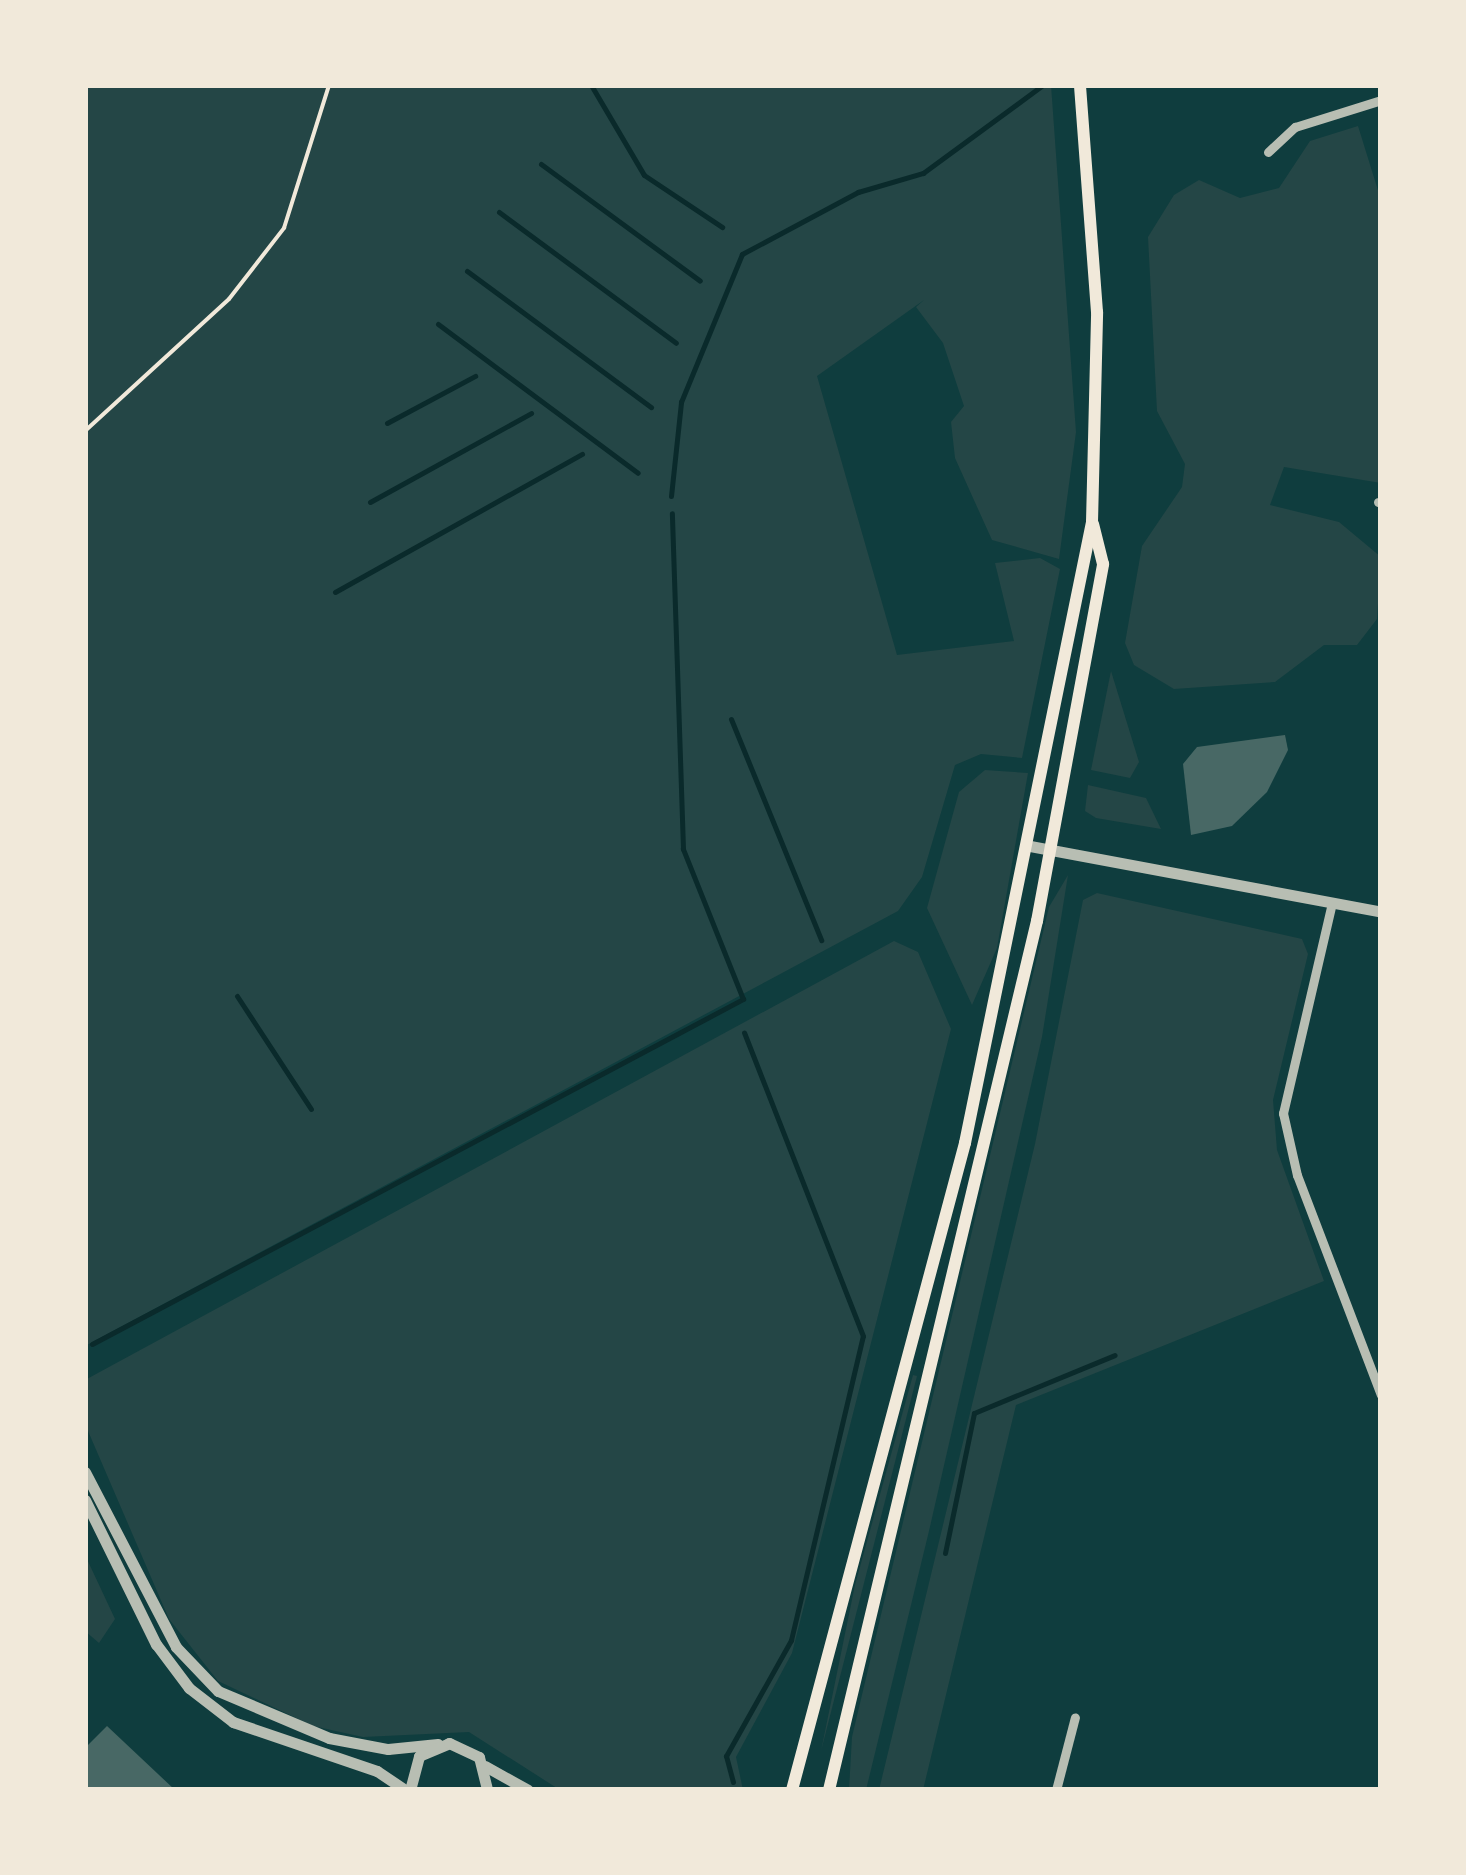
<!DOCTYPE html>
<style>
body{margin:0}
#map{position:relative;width:1466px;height:1875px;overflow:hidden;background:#0f3d3e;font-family:"Space Grotesk",sans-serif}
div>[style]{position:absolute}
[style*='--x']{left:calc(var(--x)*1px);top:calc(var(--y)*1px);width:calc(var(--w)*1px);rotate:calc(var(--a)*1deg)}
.green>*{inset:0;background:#244646}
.stream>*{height:5px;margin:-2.5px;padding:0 2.5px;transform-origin:2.5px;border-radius:2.5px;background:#0a2a2b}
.building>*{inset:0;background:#486865}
.path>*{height:4px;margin:-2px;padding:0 2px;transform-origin:2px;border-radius:2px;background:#f1e9da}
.minor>*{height:9px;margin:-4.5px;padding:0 4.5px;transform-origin:4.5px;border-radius:4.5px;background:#b8beb3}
.tertiary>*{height:11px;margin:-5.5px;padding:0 5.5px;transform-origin:5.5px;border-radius:5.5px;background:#b8beb3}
.secondary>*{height:12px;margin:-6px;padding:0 6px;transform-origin:6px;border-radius:6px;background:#f1e9da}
span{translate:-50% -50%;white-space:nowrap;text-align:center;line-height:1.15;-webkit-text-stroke:9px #f1e9da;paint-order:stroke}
.frame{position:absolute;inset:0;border:88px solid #f1e9da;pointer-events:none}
</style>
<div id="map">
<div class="green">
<i style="clip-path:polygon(85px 85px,1051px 85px,1076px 432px,1059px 559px,992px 540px,955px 458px,951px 422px,964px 406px,943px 343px,916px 307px,924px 300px,817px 376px,897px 655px,1014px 641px,995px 563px,1040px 558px,1060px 569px,1022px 758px,981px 754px,955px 765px,922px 877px,898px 911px,85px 1346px)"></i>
<i style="clip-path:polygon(1358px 126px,1381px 200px,1381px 483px,1284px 467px,1270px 505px,1339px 522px,1381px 557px,1377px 619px,1357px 645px,1324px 645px,1275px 682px,1174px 689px,1134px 665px,1125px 643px,1142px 546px,1182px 487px,1185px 464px,1157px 411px,1148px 237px,1174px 195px,1199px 180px,1240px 198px,1279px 188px,1310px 141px)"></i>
<i style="clip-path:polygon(1111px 671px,1139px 762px,1130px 778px,1091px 770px)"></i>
<i style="clip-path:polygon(985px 770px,1028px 773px,997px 948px,972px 1005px,927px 908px,959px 792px)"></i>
<i style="clip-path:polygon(1088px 785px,1146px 798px,1161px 829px,1096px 818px,1085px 811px)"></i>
<i style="clip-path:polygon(1068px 875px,1042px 1037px,929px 1531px,866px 1790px,849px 1790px,852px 1737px,1049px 907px)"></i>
<i style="clip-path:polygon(1097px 893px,1302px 939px,1308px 954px,1273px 1100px,1277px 1150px,1324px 1281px,1016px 1405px,923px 1790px,879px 1790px,1035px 1144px,1083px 900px)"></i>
<i style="clip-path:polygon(894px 941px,918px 952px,951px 1029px,792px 1653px,736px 1757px,743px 1790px,560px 1790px,469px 1732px,363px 1737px,313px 1726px,218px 1681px,169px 1619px,85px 1424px,85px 1380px)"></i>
<i style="clip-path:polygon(913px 1375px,917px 1376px,821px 1751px,855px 1585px)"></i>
<i style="clip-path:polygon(85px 1555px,115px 1619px,99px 1643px,85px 1631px)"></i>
</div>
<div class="stream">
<i style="--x:591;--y:85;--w:104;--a:59.5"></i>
<i style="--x:644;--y:175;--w:94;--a:33.7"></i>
<i style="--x:541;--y:164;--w:197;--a:36.3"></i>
<i style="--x:499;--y:212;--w:220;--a:36.5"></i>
<i style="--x:467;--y:271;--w:229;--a:36.5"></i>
<i style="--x:438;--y:324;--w:249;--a:36.7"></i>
<i style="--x:387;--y:423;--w:100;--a:-28.1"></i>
<i style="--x:671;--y:496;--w:95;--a:-83.9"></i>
<i style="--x:681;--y:402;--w:160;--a:-67.6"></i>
<i style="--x:742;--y:254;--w:132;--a:-28.1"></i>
<i style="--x:858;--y:192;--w:68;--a:-16.3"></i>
<i style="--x:923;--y:173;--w:149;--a:-36.3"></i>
<i style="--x:370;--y:502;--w:184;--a:-28.9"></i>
<i style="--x:335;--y:592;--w:283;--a:-29.2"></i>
<i style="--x:731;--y:719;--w:239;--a:67.8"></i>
<i style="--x:237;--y:996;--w:135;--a:56.8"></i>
<i style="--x:92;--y:1344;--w:737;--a:-27.92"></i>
<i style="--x:743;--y:999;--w:162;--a:-111.8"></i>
<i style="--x:683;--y:849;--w:336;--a:-91.9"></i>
<i style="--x:945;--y:1553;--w:143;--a:-78.3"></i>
<i style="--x:974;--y:1413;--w:152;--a:-22.4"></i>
<i style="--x:733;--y:1782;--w:27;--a:-105"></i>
<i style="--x:726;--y:1756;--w:133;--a:-60.7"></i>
<i style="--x:791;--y:1640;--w:312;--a:-76.7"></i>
<i style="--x:863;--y:1336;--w:326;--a:-111.4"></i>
</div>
<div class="building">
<i style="clip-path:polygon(1285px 735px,1288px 750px,1267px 792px,1232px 826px,1191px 835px,1183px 764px,1197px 747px)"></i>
<i style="clip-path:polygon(107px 1726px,175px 1790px,85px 1790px,85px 1748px)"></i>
</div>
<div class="path">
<i style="--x:85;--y:431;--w:195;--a:-42.5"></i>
<i style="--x:229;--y:299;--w:90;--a:-52.2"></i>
<i style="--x:284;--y:228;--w:150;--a:-72.5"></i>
</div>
<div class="minor">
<i style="--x:1268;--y:152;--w:37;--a:-43"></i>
<i style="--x:1295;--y:127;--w:90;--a:-17.4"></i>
<i style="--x:1378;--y:502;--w:3;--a:18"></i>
<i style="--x:1331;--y:907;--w:212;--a:103.1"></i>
<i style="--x:1283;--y:1113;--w:64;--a:77.3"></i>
<i style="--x:1297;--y:1175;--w:235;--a:69.1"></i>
<i style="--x:1056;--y:1790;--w:75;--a:-75.4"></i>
</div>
<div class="tertiary">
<i style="--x:1030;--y:846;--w:357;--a:10.6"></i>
<i style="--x:85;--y:1472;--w:197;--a:62.5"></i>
<i style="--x:176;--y:1647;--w:61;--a:46.3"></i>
<i style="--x:218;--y:1691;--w:121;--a:22.9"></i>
<i style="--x:329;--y:1738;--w:60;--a:10.6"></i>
<i style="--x:388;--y:1749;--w:50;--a:-5.7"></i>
<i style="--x:85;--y:1500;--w:161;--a:63.8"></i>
<i style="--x:156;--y:1644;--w:55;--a:53.1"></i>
<i style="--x:189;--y:1688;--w:56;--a:37.7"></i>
<i style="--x:233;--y:1722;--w:152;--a:18.8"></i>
<i style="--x:377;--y:1771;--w:34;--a:34"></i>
<i style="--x:485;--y:1766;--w:49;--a:29.2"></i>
<i style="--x:410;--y:1790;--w:35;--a:-75"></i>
<i style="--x:419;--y:1756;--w:33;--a:-23"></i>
<i style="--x:449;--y:1743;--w:33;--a:25"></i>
<i style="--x:479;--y:1757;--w:34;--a:76"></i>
</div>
<div class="secondary">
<i style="--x:792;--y:1790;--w:670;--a:-75.03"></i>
<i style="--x:965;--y:1143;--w:634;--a:-78.44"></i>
<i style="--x:1092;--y:522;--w:210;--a:-88.6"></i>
<i style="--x:1097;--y:312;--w:228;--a:-94.3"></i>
<i style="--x:829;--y:1790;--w:894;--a:-76.54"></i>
<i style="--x:1037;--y:921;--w:363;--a:-79.5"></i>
<i style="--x:1103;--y:564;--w:41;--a:-104"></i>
</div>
<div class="frame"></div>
</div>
